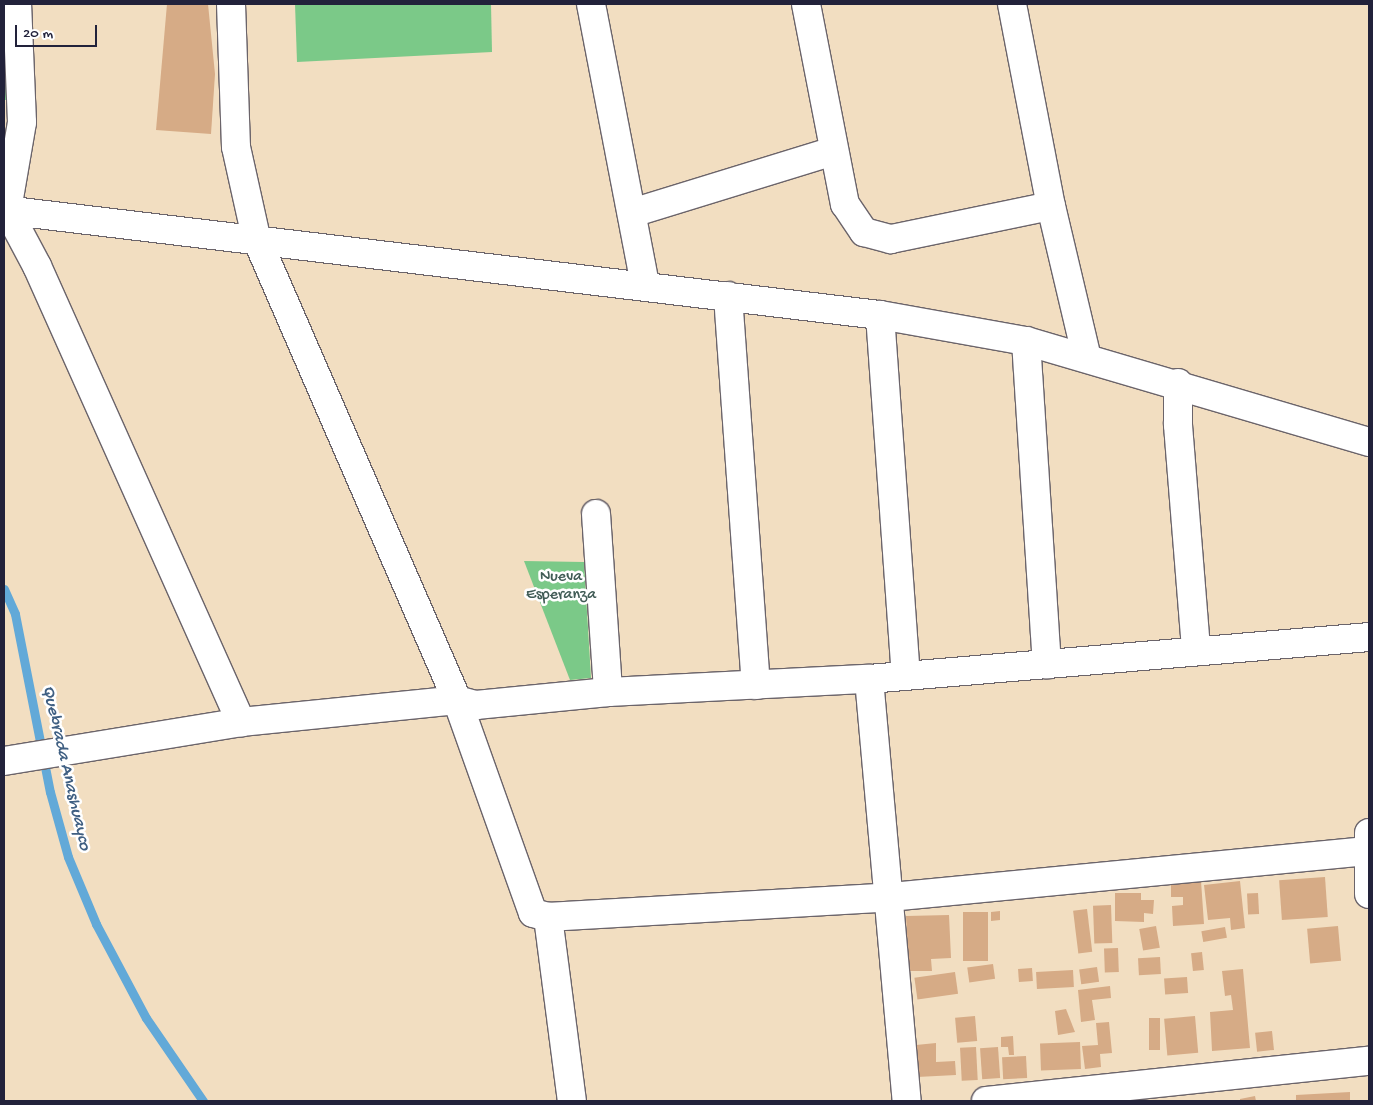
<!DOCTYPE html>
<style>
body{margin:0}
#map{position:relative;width:1373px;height:1105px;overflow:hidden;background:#f2dec1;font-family:"Gochi Hand",sans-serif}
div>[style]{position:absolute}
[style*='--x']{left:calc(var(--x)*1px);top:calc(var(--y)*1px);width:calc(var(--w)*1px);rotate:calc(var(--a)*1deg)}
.green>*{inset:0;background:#7bc988}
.stream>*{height:9px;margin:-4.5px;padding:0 4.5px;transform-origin:4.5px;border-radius:4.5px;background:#62a9d8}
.building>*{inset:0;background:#d6ab86;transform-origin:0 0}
.roads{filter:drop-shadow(1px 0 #6b646a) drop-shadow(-1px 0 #6b646a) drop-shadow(0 1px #6b646a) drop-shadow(0 -1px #6b646a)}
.minor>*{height:28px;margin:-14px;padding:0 14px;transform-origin:14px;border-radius:14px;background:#fff}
span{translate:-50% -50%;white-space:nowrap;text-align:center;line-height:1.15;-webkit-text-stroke:5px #fff;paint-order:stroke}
.park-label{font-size:16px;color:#415c56}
.water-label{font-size:18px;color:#3f5f82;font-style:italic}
.frame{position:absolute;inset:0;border:5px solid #22223b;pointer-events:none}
.scale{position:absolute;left:15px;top:25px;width:82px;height:22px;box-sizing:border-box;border:2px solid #22223b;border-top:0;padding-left:6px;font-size:15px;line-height:18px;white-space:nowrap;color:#22223b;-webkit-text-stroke:4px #fff;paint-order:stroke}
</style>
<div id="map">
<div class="green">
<i style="clip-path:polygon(295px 4px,491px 4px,492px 52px,297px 62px)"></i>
<i style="clip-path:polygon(4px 28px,7px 100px,4px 100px)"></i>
<i style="clip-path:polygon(524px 561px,584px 562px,591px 678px,570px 680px)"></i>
</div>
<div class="stream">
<i style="--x:4;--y:589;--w:27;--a:66"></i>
<i style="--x:15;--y:614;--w:181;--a:78.9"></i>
<i style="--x:50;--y:792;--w:67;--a:74.5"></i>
<i style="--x:68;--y:857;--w:73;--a:67.3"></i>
<i style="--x:96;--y:924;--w:106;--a:62"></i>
<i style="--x:146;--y:1018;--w:101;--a:55.5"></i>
</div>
<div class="building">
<i style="clip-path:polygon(167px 4px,208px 4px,215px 74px,211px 134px,156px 130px)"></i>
<i style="left:1325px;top:877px;width:40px;height:46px;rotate:86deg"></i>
<i style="clip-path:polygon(1201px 881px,1204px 924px,1173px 926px,1172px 906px,1183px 905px,1183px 897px,1171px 897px,1171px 883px)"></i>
<i style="clip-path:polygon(1240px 881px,1245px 928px,1231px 930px,1230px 918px,1208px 920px,1204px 885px)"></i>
<i style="clip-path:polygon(1115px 893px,1141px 893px,1141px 900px,1154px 900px,1153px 914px,1144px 913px,1144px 922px,1115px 921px)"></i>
<i style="left:1258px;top:893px;width:21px;height:11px;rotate:87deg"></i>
<i style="left:1111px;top:905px;width:38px;height:18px;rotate:88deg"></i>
<i style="left:1087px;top:909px;width:43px;height:14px;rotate:83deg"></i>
<i style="clip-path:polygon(1000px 911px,1000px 920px,991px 921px,991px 912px)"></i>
<i style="left:963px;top:912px;width:25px;height:49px"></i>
<i style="clip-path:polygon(949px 915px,951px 958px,931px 959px,932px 971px,909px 971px,906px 916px)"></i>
<i style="left:1156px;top:926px;width:22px;height:17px;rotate:80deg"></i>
<i style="left:1338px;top:926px;width:35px;height:31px;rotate:85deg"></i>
<i style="left:1225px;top:927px;width:11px;height:24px;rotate:80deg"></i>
<i style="left:1118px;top:948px;width:24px;height:14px;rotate:88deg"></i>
<i style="left:1202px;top:952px;width:18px;height:11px;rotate:84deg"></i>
<i style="left:1160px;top:957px;width:17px;height:22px;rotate:87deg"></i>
<i style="left:993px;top:964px;width:15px;height:26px;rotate:82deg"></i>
<i style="left:1097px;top:967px;width:15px;height:18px;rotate:82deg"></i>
<i style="left:1032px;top:968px;width:13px;height:14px;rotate:86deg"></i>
<i style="clip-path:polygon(1243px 969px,1250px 1048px,1212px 1051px,1210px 1012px,1233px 1010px,1231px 995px,1225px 996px,1222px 971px)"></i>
<i style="left:1073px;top:970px;width:17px;height:37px;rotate:87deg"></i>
<i style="left:955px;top:972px;width:22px;height:41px;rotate:82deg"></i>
<i style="left:1187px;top:977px;width:16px;height:23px;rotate:86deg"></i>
<i style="clip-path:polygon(1110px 986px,1111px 998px,1092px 1000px,1095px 1020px,1081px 1022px,1078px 990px)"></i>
<i style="clip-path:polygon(1066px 1009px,1075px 1032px,1058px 1035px,1055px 1011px)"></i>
<i style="left:975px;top:1016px;width:25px;height:20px;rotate:85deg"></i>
<i style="left:1195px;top:1016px;width:37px;height:31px;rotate:85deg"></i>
<i style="left:1149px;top:1018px;width:11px;height:32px"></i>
<i style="clip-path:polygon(1109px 1022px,1112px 1053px,1100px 1054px,1101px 1067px,1085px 1069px,1082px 1046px,1098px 1045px,1096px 1023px)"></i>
<i style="left:1272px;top:1031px;width:19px;height:17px;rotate:84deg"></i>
<i style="clip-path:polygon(1013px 1036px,1014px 1055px,1009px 1055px,1008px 1047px,1001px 1047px,1001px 1037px)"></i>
<i style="left:1080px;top:1042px;width:27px;height:40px;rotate:88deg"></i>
<i style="clip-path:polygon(936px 1043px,936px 1062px,955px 1061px,956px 1075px,917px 1077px,916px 1045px)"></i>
<i style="left:976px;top:1047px;width:33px;height:16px;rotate:87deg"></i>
<i style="left:998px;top:1047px;width:31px;height:18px;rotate:86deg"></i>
<i style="left:1026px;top:1056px;width:22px;height:24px;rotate:87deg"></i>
<i style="clip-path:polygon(1350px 1092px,1350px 1101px,1296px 1101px,1296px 1095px)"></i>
<i style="clip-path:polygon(1255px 1096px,1256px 1101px,1240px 1101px,1240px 1099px)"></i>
</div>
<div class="roads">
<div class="minor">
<i style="--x:231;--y:4;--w:143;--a:88"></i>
<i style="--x:236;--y:147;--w:92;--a:77.5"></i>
<i style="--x:256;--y:237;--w:505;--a:66.53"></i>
<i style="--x:457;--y:700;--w:226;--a:70.4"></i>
<i style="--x:533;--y:913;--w:16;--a:15"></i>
<i style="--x:548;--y:917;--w:186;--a:82.6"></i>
<i style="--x:591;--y:4;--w:286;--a:79.1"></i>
<i style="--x:806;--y:4;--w:204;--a:79"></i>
<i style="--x:845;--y:204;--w:34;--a:56"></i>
<i style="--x:864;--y:232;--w:28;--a:15"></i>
<i style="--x:891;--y:239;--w:163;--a:-11.7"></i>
<i style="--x:1012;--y:4;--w:206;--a:79.1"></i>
<i style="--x:1051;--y:206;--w:156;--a:76.7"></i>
<i style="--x:4;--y:204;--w:70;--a:62"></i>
<i style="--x:37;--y:266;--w:500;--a:65.9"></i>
<i style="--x:4;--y:210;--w:882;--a:6.84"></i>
<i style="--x:880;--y:315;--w:148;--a:10.1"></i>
<i style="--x:1026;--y:341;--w:358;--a:16.4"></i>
<i style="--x:7;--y:210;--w:89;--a:-80.3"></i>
<i style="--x:22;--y:122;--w:118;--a:-92.4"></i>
<i style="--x:632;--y:213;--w:210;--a:-17.1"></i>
<i style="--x:728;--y:296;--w:390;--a:85.9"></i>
<i style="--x:880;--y:315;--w:362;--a:85.9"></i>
<i style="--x:1026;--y:341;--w:324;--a:86.3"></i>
<i style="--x:1178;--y:383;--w:42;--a:90"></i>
<i style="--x:1178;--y:425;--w:227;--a:85.4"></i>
<i style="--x:596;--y:514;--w:178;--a:86.1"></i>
<i style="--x:869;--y:679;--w:424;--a:84.9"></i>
<i style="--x:4;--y:761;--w:240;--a:-9.3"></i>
<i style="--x:241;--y:722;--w:217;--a:-5.8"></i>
<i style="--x:457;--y:700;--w:20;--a:15"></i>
<i style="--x:476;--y:705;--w:133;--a:-5.6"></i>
<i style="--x:608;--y:692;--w:261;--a:-2.9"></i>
<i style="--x:869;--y:679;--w:502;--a:-4.8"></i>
<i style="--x:1369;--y:833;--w:61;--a:90"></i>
<i style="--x:548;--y:917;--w:343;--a:-3.3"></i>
<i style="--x:890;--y:897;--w:481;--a:-5.5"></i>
<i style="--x:986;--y:1101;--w:385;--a:-6"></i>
</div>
</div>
<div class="park-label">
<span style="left:561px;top:587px">Nueva<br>Esperanza</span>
</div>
<div class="water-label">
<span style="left:65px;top:768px;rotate:77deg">Quebrada Anashuayco</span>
</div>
<div class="frame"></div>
<div class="scale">20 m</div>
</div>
